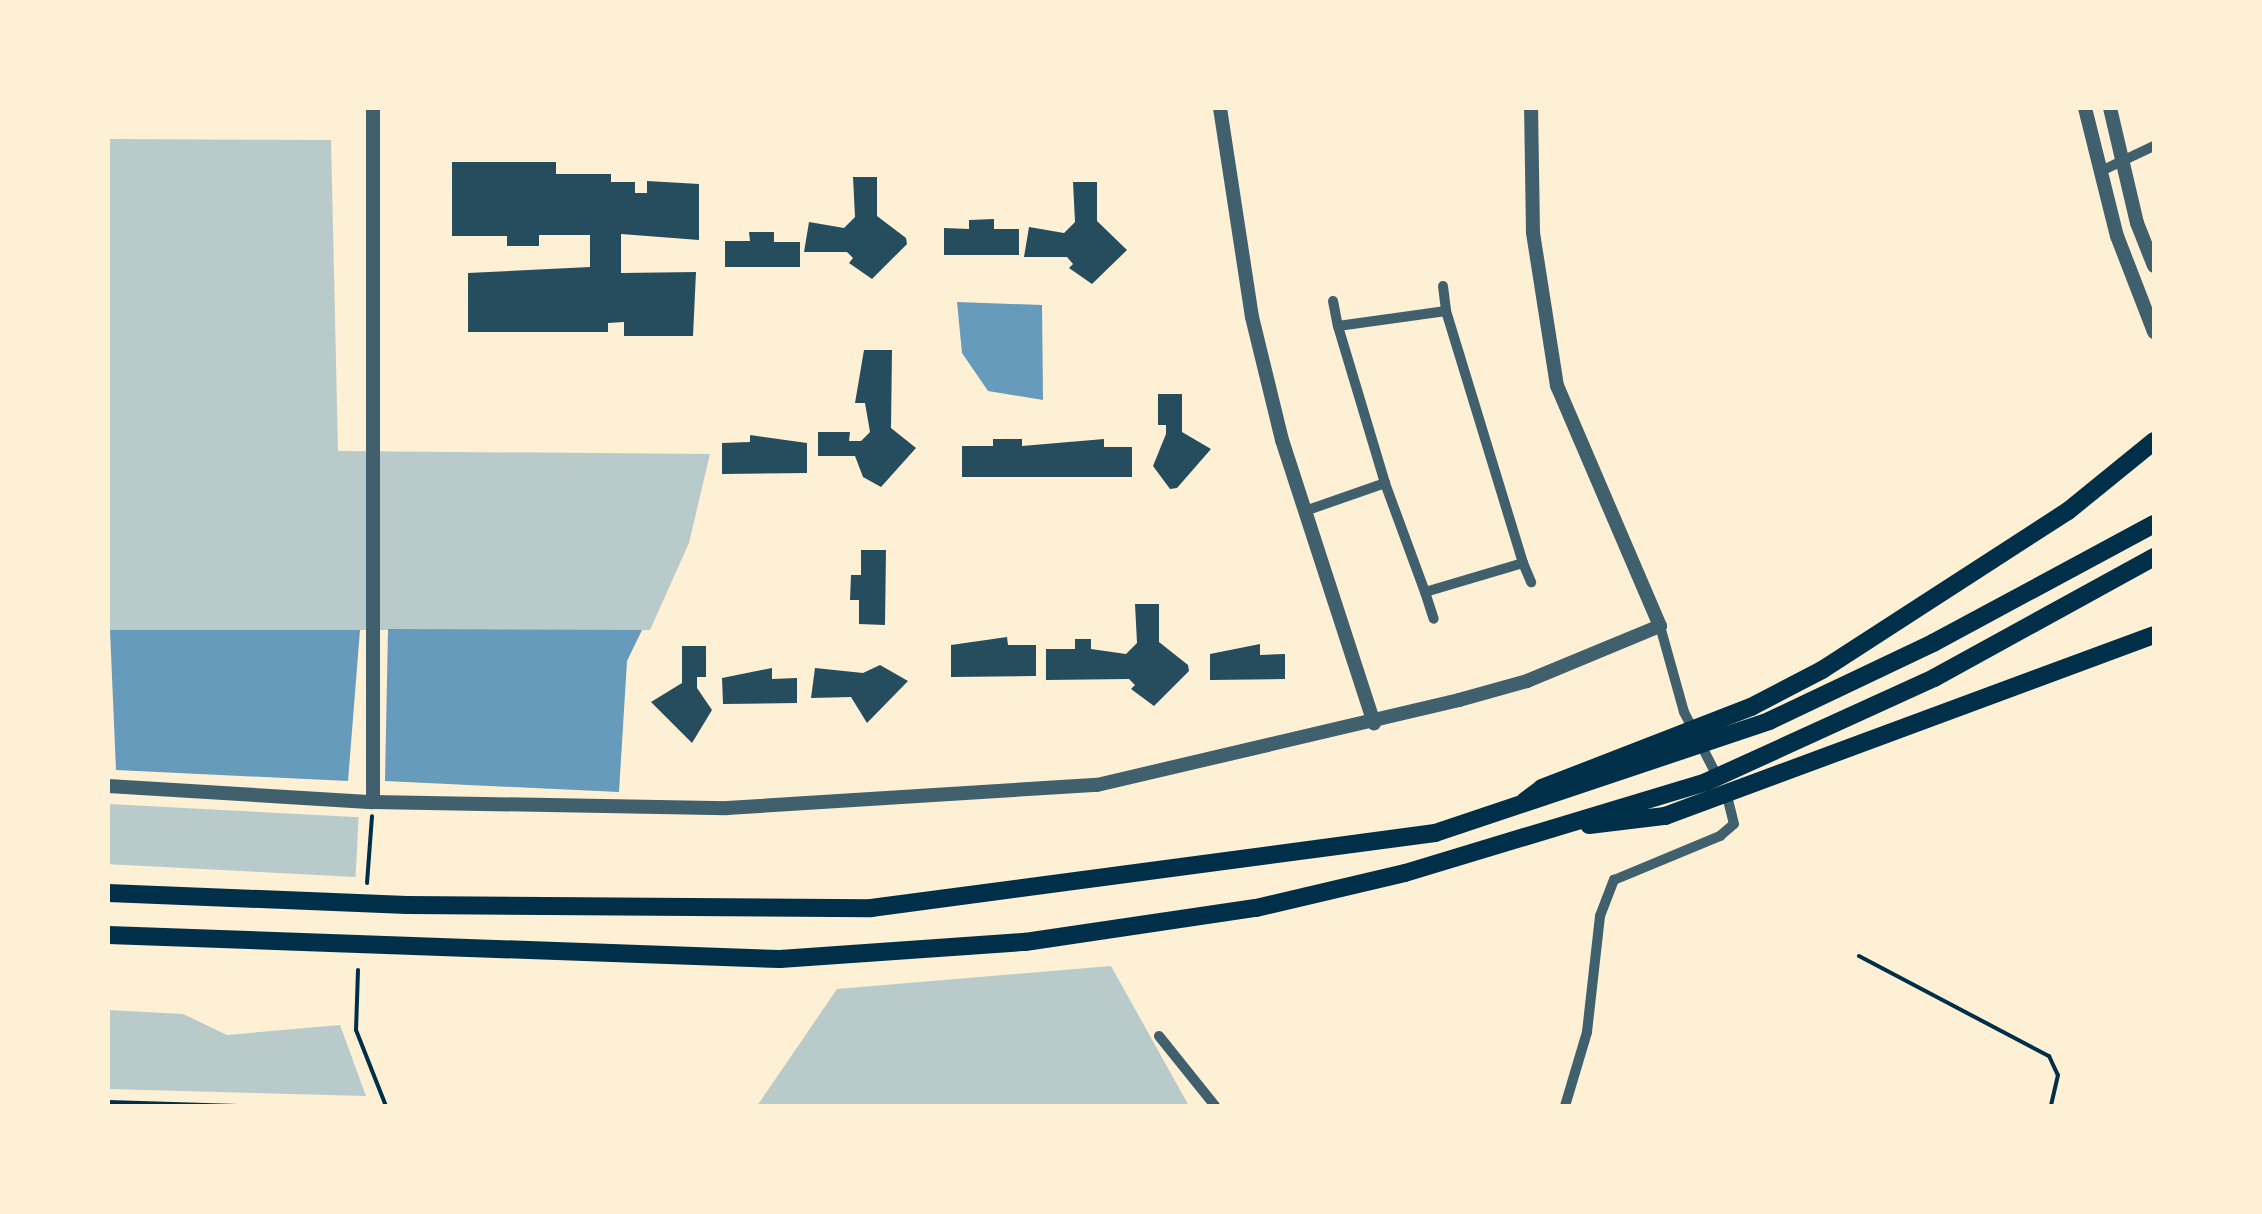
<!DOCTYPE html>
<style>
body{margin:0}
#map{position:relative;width:2262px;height:1214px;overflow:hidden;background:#fdf0d5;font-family:"Nunito Sans",sans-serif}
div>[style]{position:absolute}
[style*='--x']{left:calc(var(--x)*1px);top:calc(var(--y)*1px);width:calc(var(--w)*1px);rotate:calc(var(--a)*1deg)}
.green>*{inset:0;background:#b9caca;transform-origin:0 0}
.water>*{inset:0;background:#669bbc}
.building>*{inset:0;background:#264d5e}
.path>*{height:4px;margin:-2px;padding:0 2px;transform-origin:2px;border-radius:2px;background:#003049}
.minor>*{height:10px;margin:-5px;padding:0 5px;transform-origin:5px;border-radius:5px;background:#3f606c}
.tertiary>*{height:14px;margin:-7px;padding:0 7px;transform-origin:7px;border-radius:7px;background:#3f606c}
.trunk>*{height:18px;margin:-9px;padding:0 9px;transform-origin:9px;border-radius:9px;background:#003049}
span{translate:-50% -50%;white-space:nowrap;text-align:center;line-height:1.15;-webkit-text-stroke:9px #fdf0d5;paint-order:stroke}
.frame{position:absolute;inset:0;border:110px solid #fdf0d5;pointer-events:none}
</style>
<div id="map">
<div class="green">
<i style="clip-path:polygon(108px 139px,331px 140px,338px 451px,710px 454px,689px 543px,650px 630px,110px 630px)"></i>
<i style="left:108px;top:804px;width:251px;height:60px;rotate:3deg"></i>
<i style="clip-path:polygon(1111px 966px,1189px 1106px,757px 1106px,837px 989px)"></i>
<i style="clip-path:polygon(108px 1010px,183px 1014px,227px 1035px,340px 1025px,366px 1096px,108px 1089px)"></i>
</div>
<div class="water">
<i style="clip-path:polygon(957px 302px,1042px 305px,1043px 400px,988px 391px,962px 353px)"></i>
<i style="clip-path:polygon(388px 629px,642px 630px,627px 661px,619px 792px,385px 781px)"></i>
<i style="clip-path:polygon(110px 630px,360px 630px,348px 781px,116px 770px)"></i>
</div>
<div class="building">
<i style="clip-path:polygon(452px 162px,556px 162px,556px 174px,611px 174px,611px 182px,635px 182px,635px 193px,647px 193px,647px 181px,699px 184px,699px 240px,621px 234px,621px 273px,696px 272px,693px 336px,624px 336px,624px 322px,608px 323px,608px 332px,468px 332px,468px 273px,590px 267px,590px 235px,539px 235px,539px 246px,507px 246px,507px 236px,452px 236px)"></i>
<i style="clip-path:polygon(853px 177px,877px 177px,877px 216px,906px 238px,907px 244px,872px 279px,849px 263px,853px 258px,847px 252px,804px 252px,809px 222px,844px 228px,855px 217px)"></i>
<i style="clip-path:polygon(1073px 182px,1097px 182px,1097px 221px,1127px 250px,1092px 284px,1069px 268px,1073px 264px,1067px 257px,1024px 257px,1029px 227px,1064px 233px,1075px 222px)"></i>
<i style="clip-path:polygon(994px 219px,994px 229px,1019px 229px,1019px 255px,944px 255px,944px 228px,969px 229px,969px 220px)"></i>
<i style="clip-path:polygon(749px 232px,774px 232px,774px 242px,800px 242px,800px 267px,725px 267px,725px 241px,750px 241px)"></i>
<i style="clip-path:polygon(864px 350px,892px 350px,891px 428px,916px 448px,881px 487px,863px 477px,855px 456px,818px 456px,818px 432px,850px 432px,849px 441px,861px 441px,870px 432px,865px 403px,855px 403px)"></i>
<i style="clip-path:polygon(1158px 394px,1182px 394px,1182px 432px,1211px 449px,1177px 488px,1170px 489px,1153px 466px,1166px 434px,1166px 425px,1158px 425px)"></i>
<i style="clip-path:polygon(750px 435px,807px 443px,807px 473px,722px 474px,722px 443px,750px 442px)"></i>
<i style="clip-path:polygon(993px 439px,1022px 439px,1022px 446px,1104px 439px,1104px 447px,1132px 447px,1132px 477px,962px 477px,962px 446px,993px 446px)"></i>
<i style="clip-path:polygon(861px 550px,886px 550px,885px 625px,859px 624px,859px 600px,850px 600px,851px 575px,861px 575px)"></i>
<i style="clip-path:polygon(1135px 604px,1159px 604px,1159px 642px,1188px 665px,1189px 671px,1154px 706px,1131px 689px,1135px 685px,1129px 679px,1046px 680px,1046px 649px,1075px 649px,1075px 639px,1091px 639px,1091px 649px,1126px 654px,1137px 643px)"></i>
<i style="clip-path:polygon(1007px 637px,1008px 645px,1036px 645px,1036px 676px,951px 677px,951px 645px)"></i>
<i style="clip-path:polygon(1260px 644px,1260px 655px,1285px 654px,1285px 679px,1210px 680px,1210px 654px)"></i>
<i style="clip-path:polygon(682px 646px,706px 646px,706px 677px,697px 677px,697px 688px,712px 710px,692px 743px,651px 702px,682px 683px)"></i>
<i style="clip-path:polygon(880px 665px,908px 681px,867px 723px,851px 697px,811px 698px,815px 668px,863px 673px)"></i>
<i style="clip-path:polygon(772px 668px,772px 679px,797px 678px,797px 703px,723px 704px,722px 678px)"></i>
</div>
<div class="path">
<i style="--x:367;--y:883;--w:67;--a:-85.7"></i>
<i style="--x:1859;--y:956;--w:215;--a:27.8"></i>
<i style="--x:2049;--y:1056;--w:21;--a:65"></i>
<i style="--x:2058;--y:1075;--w:32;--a:103"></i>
<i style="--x:358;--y:970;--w:60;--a:91.9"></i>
<i style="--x:356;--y:1030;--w:82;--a:68.5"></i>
<i style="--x:108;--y:1102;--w:130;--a:1.8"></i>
</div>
<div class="minor">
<i style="--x:2101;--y:171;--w:59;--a:-25.3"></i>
<i style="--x:1443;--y:286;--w:25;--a:83"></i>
<i style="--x:1333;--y:301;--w:25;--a:79"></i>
<i style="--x:1305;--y:511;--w:85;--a:-19.3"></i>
<i style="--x:1385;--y:483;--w:164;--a:-106.7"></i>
<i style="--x:1338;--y:326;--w:109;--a:-7.9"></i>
<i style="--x:1446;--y:311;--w:264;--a:73"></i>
<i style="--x:1523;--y:563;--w:102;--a:163.5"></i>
<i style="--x:1425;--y:592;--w:116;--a:-110.2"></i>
<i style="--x:1523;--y:563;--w:21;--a:67"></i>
<i style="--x:1425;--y:592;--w:28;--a:72"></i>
<i style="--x:1660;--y:626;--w:89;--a:74.4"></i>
<i style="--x:1684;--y:712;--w:74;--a:62.7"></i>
<i style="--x:1159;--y:1036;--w:90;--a:51.3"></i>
<i style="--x:1565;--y:1106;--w:77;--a:-73.4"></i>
<i style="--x:1587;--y:1032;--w:117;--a:-83.6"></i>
<i style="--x:1600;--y:916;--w:39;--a:-69"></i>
<i style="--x:1614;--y:880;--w:115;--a:-22.5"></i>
<i style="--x:1720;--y:836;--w:18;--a:-41"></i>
<i style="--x:1734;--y:824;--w:32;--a:-104"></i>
</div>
<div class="tertiary">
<i style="--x:373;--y:108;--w:694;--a:90"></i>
<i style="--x:1220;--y:108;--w:211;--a:81.3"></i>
<i style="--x:1252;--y:317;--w:127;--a:76.3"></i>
<i style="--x:1282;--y:440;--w:298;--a:72"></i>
<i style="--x:2085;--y:108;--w:132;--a:76"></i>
<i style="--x:2117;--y:236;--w:103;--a:68.9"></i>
<i style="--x:2110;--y:108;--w:118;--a:76.8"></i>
<i style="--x:2137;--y:223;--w:46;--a:68.4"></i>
<i style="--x:108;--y:786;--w:265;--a:3.5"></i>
<i style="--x:373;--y:802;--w:354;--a:1"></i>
<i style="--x:727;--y:808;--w:371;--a:-3.6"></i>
<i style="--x:1097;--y:785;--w:372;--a:-13.2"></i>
<i style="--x:1459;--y:700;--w:71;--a:-15.6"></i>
<i style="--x:1527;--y:681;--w:144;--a:-22.5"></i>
<i style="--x:1660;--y:626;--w:261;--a:-113.2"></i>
<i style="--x:1557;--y:386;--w:156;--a:-98.9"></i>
<i style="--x:1533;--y:232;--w:124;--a:-90.9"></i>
</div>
<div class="trunk">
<i style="--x:1525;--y:801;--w:21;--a:-37"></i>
<i style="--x:1542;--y:788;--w:224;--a:-21.2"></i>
<i style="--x:1751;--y:707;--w:80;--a:-27.5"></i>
<i style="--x:1822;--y:670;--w:293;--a:-32.9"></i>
<i style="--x:2068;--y:511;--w:111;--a:-39.1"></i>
<i style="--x:1589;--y:825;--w:77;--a:-6.8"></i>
<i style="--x:1665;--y:816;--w:521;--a:-20.31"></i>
<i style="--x:108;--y:893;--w:299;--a:2.3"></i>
<i style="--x:407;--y:905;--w:464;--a:0.4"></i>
<i style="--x:871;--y:908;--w:569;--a:-7.57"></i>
<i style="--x:1435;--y:833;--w:352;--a:-18.5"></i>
<i style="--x:1769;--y:721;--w:182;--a:-25.4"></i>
<i style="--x:1933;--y:643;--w:251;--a:-28.3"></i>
<i style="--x:108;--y:935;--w:672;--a:2.05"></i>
<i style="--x:780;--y:959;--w:246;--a:-4"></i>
<i style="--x:1025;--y:942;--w:233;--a:-8.4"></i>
<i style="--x:1256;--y:908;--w:153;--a:-13.2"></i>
<i style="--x:1405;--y:873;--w:314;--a:-16.8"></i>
<i style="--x:1706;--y:782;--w:251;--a:-24.5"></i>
<i style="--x:1934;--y:678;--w:251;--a:-28.8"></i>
</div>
<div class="frame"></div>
</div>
